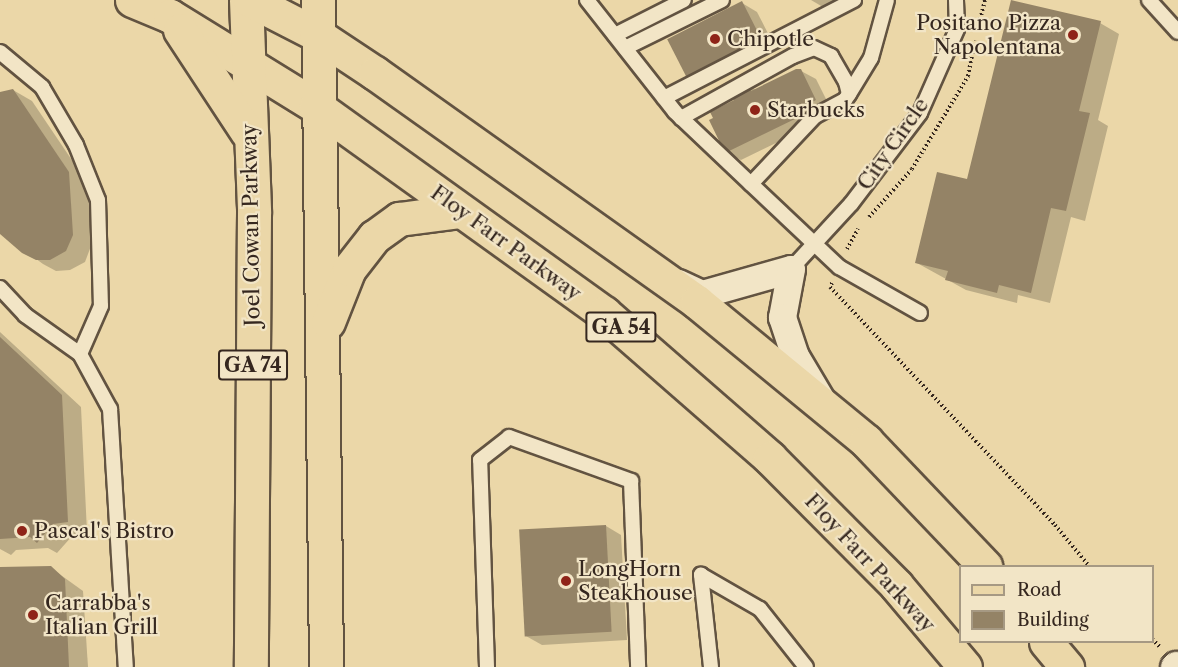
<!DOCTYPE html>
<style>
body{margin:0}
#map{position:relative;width:1178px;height:667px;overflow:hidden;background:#ebd7a8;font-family:"Libre Caslon Text",serif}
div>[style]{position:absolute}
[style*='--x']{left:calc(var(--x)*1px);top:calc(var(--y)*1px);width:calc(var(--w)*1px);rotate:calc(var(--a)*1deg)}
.shadow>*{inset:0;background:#0003}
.building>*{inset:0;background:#948366;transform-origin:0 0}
.path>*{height:4px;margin-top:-2px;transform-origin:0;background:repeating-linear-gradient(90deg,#35271f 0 1.5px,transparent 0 4.5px)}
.roads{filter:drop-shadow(2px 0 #625341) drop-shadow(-2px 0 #625341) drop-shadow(0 2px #625341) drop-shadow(0 -2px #625341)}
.service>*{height:14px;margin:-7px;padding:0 7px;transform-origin:7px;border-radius:7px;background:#f2e5c6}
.minor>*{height:27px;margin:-13.5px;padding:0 13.5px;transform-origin:13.5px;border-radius:13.5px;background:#f2e5c6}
.primary>*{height:33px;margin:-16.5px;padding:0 16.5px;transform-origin:16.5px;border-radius:16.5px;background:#ebd7a8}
.dots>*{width:16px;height:16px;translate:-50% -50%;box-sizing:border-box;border:3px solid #f2e5c6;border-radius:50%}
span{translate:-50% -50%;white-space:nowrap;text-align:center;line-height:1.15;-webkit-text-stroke:4.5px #f2e5c6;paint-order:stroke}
.shield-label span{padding:2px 4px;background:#f2e5c6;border:2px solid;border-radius:4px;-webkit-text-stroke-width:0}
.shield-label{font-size:20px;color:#35271f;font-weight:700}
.poi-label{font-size:21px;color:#35271f}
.right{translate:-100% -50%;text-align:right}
.left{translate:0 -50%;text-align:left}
.street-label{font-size:21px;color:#35271f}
.legend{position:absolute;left:959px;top:565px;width:195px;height:78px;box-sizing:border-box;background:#f2e5c6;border:2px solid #a69983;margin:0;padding:8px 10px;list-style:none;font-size:18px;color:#35271f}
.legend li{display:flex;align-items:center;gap:12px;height:30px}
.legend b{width:30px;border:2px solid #a69983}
</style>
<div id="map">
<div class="shadow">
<i style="clip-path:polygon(811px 0,836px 0,828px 10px)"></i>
<i style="clip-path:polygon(742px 3px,757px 12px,775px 47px,703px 84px,688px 75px)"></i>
<i style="clip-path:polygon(1100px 23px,1119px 34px,1098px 120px,1108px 126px,1085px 221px,1071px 217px,1050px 303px,1018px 295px,1017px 303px,966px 290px,917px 263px,968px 181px)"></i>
<i style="clip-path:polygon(801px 71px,816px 79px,831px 109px,815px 124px,741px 160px,726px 152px,736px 101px,747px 85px,756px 90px)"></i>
<i style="clip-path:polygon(13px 90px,32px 101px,88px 184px,91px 246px,85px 262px,70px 270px,56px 271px,43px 264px,0 232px,0 93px)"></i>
<i style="clip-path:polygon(0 332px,81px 407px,87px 532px,73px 535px,57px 553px,48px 548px,16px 550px,11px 555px,0 549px)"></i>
<i style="clip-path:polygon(606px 526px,621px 535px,627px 640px,542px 645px,526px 636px,521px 531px)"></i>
<i style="clip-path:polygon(0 568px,51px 568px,83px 591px,88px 667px,0 667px)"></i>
</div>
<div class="building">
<i style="clip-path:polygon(1011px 0,1101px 21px,1079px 111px,1090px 113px,1066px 211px,1051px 208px,1031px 293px,999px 285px,997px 293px,945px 280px,948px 271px,915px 263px,937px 172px,967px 179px)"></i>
<i style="left:742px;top:1px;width:42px;height:84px;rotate:63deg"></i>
<i style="clip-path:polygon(796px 69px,801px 69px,816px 100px,798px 109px,801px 116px,725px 153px,709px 120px,713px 118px,710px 112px,734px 100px,730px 91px,747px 83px,751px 91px)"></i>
<i style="clip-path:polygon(13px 89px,69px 172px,73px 235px,66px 251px,50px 260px,36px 260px,22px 253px,0 234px,0 92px)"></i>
<i style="clip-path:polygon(0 337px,62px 395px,68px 522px,53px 524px,37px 543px,30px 537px,0 539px)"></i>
<i style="left:606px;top:525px;width:107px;height:87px;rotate:87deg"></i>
<i style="clip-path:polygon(51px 566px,65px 579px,69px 667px,0 667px,0 567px)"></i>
</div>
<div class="path">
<i style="--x:978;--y:28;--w:29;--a:-76"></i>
<i style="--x:869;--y:217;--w:64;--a:-48.1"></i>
<i style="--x:912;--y:169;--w:109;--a:-58.9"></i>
<i style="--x:968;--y:76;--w:36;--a:-79"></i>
<i style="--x:847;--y:249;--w:23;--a:-61"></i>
<i style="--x:832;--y:283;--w:4;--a:117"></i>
<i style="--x:830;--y:287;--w:328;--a:46.6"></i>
<i style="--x:1055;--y:525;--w:53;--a:50.3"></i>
<i style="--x:1152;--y:639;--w:11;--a:45"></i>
</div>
<div class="roads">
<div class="service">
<i style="--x:587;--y:0;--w:142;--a:51.8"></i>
<i style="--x:675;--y:112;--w:105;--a:43.5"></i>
<i style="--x:751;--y:184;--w:121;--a:43.3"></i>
<i style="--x:839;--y:267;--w:93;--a:29.6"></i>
<i style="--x:1149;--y:0;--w:43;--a:47.8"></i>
<i style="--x:615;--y:35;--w:77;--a:-26.9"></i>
<i style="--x:625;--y:48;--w:108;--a:-26.3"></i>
<i style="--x:0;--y:52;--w:55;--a:39.8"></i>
<i style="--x:42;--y:87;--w:67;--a:59.6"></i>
<i style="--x:76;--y:145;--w:59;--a:68.2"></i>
<i style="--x:98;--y:200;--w:106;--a:88.4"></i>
<i style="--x:101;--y:306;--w:52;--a:113.6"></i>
<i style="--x:849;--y:94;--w:42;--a:-58.6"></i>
<i style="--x:871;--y:58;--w:60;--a:-74.6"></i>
<i style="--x:664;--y:98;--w:214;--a:-27.3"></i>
<i style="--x:681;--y:118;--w:128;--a:-29"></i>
<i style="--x:793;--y:56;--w:22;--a:-21"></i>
<i style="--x:814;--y:48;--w:19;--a:25"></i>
<i style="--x:831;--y:56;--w:30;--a:60"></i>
<i style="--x:846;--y:82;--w:12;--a:76"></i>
<i style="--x:849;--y:94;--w:7;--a:124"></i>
<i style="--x:845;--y:100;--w:34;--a:152"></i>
<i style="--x:815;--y:116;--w:93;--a:133.3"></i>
<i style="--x:791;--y:269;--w:88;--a:-47.3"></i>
<i style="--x:851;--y:204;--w:114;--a:-52.8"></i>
<i style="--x:920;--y:113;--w:92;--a:-66.2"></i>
<i style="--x:957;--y:29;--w:29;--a:-92"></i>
<i style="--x:0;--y:288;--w:37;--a:47"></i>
<i style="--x:25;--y:315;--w:67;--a:35.3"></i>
<i style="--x:80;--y:354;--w:63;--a:61.4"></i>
<i style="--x:110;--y:409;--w:258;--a:86.5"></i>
<i style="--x:487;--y:667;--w:207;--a:-91.9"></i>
<i style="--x:480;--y:460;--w:37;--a:-38"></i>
<i style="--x:509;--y:437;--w:130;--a:19.8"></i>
<i style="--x:631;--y:481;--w:186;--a:87.8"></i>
<i style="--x:711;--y:667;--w:93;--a:-96.2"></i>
<i style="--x:701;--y:575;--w:68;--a:30"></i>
<i style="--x:760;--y:609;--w:74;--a:51.6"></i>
</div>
<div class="minor">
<i style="--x:678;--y:283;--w:26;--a:25"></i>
<i style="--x:702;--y:294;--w:92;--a:-15.7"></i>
<i style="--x:791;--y:269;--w:49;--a:100.6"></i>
<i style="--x:782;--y:317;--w:41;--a:71.6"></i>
<i style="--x:795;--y:356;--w:49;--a:59.2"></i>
<i style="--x:1174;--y:667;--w:3;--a:-45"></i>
</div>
<div class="primary">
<i style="--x:132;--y:0;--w:41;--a:22.8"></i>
<i style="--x:170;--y:16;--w:172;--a:31.7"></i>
<i style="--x:316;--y:106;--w:355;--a:35.7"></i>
<i style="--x:604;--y:313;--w:220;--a:41.1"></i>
<i style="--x:770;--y:458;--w:179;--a:45.2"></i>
<i style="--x:896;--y:585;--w:107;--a:49.9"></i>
<i style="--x:246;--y:0;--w:213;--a:87.8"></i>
<i style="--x:254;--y:213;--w:454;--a:90.4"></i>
<i style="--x:250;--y:0;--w:74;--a:27.3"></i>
<i style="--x:316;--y:34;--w:71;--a:33.5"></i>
<i style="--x:375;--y:73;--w:395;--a:35.4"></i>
<i style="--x:697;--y:302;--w:219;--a:39.4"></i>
<i style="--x:866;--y:441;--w:173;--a:46.4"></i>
<i style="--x:318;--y:0;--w:667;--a:89.31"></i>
<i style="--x:180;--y:30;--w:122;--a:56.7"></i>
<i style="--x:328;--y:322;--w:57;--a:-68.4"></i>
<i style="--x:349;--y:269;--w:41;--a:-52"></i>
<i style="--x:374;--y:237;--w:31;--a:-36"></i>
<i style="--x:399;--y:219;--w:62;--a:-7.5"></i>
<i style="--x:1046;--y:642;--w:33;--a:50"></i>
</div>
</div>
<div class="dots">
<i style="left:1073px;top:35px;background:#8f2418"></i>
<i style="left:715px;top:39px;background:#8f2418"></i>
<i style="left:755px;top:110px;background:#8f2418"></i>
<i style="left:22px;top:531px;background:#8f2418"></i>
<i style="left:566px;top:581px;background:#8f2418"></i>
<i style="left:33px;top:615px;background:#8f2418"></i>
</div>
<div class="shield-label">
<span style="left:621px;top:327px">GA 54</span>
<span style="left:253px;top:365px">GA 74</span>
</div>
<div class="poi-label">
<span class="right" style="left:1061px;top:35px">Positano Pizza<br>Napolentana</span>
<span class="left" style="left:727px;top:39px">Chipotle</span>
<span class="left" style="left:767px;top:110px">Starbucks</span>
<span class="left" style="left:34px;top:531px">Pascal's Bistro</span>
<span class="left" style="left:578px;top:581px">LongHorn<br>Steakhouse</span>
<span class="left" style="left:45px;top:615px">Carrabba's<br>Italian Grill</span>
</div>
<div class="street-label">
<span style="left:893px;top:144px;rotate:-55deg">City Circle</span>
<span style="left:251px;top:225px;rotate:-91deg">Joel Cowan Parkway</span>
<span style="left:506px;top:243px;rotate:36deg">Floy Farr Parkway</span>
<span style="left:870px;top:563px;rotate:47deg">Floy Farr Parkway</span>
</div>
<ul class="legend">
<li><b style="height:8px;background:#ebd7a8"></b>Road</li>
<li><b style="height:16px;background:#948366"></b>Building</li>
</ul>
</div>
